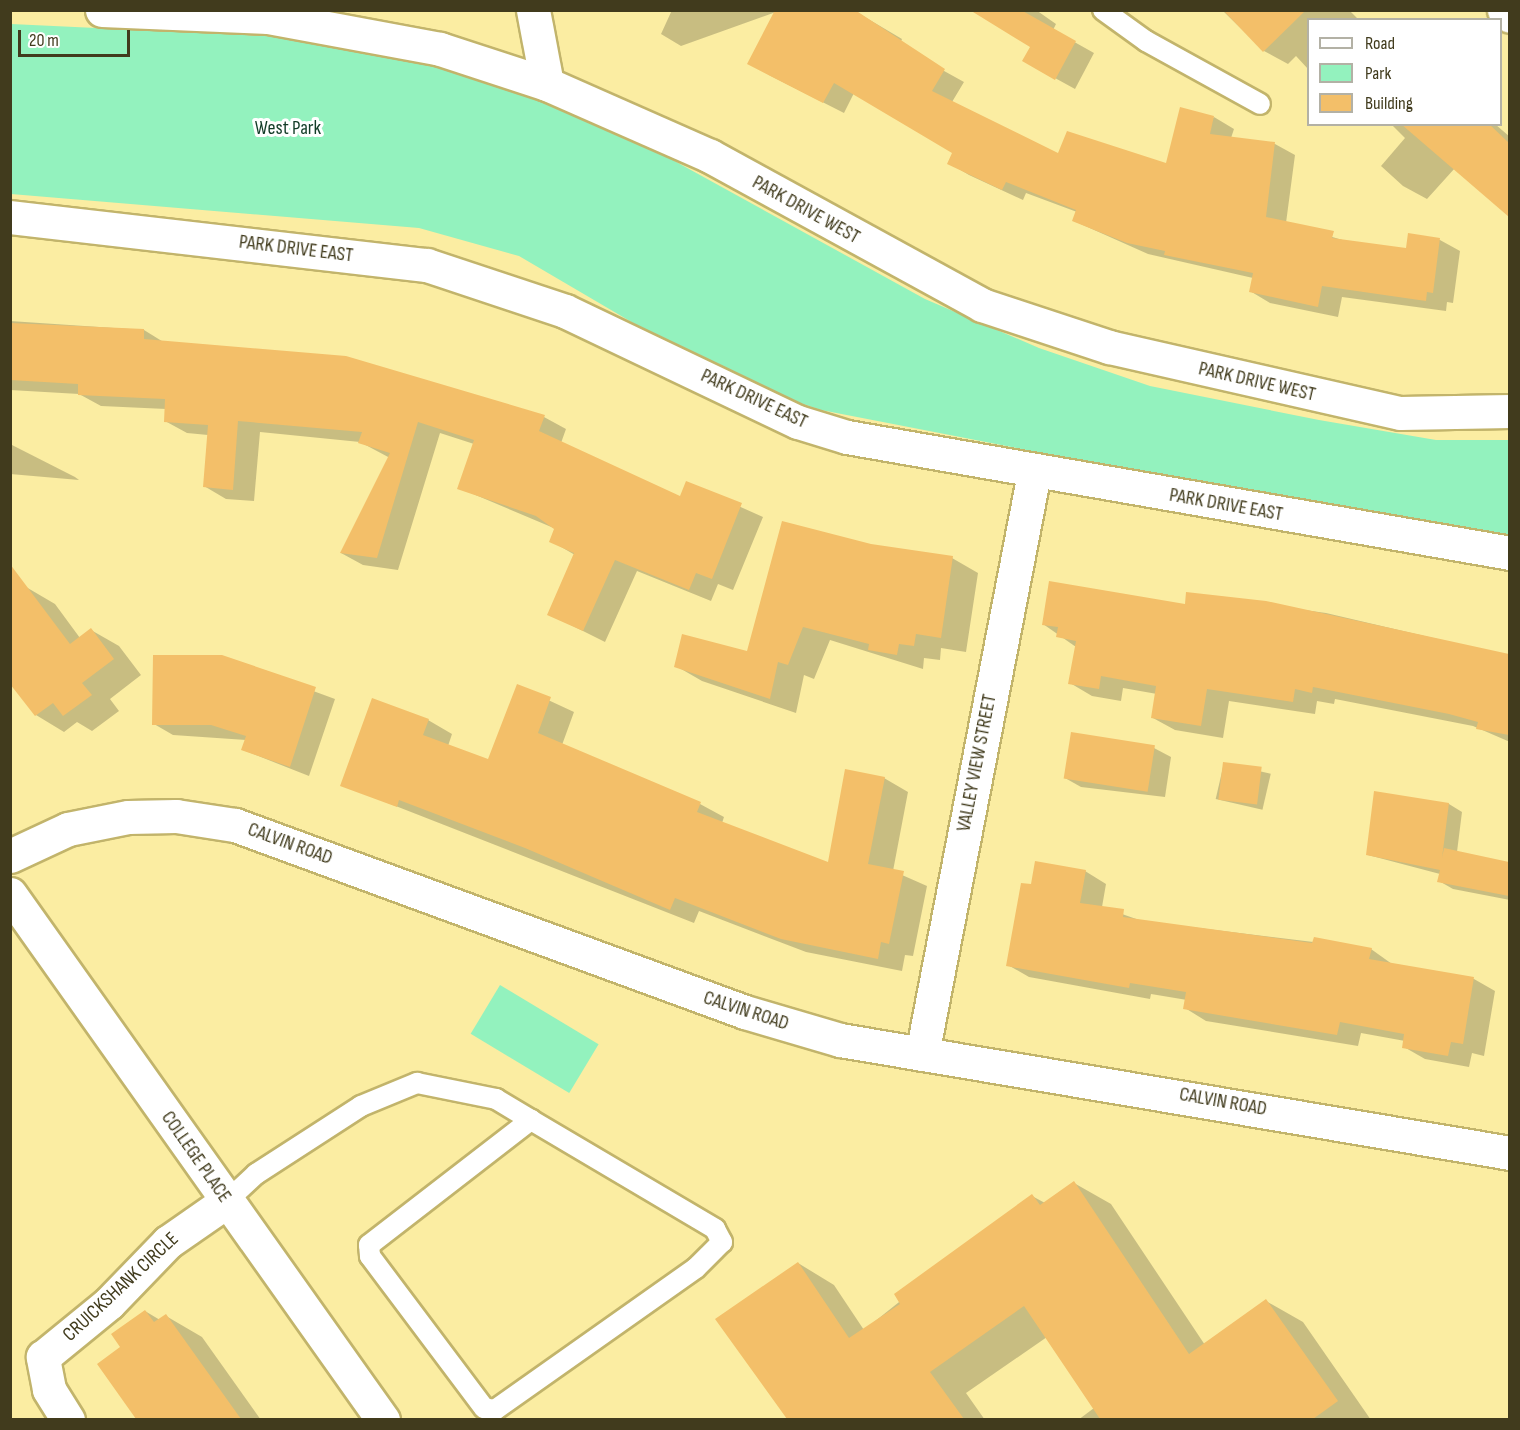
<!DOCTYPE html>
<style>
body{margin:0}
#map{position:relative;width:1520px;height:1430px;overflow:hidden;background:#fbeda2;font-family:"Sofia Sans Condensed",sans-serif}
div>[style]{position:absolute}
[style*='--x']{left:calc(var(--x)*1px);top:calc(var(--y)*1px);width:calc(var(--w)*1px);rotate:calc(var(--a)*1deg)}
.green>*{inset:0;background:#93f2be;transform-origin:0 0}
.shadow>*{inset:0;background:#0003;transform-origin:0 0}
.building>*{inset:0;background:#f3bf69;transform-origin:0 0}
.roads{filter:drop-shadow(2px 0 #c2b46b) drop-shadow(-2px 0 #c2b46b) drop-shadow(0 2px #c2b46b) drop-shadow(0 -2px #c2b46b)}
.lane>*{height:20px;margin:-10px;padding:0 10px;transform-origin:10px;border-radius:10px;background:#fff}
.street>*{height:33px;margin:-16.5px;padding:0 16.5px;transform-origin:16.5px;border-radius:16.5px;background:#fff}
span{translate:-50% -50%;white-space:nowrap;text-align:center;line-height:1.15;-webkit-text-stroke:6px #fff;paint-order:stroke}
.park-label{font-size:20px;color:#123c27}
.street-label{font-size:20px;color:#413b1d}
.frame{position:absolute;inset:0;border:12px solid #413b1d;pointer-events:none}
.legend{position:absolute;left:1307px;top:18px;width:195px;height:108px;box-sizing:border-box;background:#fff;border:2px solid #b3b1a5;margin:0;padding:8px 10px;list-style:none;font-size:18px;color:#413b1d}
.legend li{display:flex;align-items:center;gap:12px;height:30px}
.legend b{width:30px;border:2px solid #b3b1a5}
.scale{position:absolute;left:18px;top:30px;width:112px;height:27px;box-sizing:border-box;border:3px solid #413b1d;border-top:0;padding-left:8px;font-size:18px;line-height:21px;white-space:nowrap;color:#413b1d;-webkit-text-stroke:4px #fff;paint-order:stroke}
</style>
<div id="map">
<div class="green">
<i style="clip-path:polygon(11px 24px,308px 38px,463px 70px,530px 93px,620px 131px,925px 299px,1039px 348px,1150px 386px,1319px 420px,1436px 440px,1509px 440px,1509px 544px,821px 410px,767px 392px,669px 344px,519px 256px,419px 228px,11px 194px)"></i>
<i style="left:500px;top:985px;width:115px;height:57px;rotate:31deg"></i>
</div>
<div class="shadow">
<i style="clip-path:polygon(672px 10px,853px 10px,902px 39px,899px 46px,964px 82px,952px 102px,1059px 155px,1167px 165px,1214px 117px,1234px 129px,1231px 138px,1275px 144px,1295px 155px,1286px 223px,1349px 242px,1407px 250px,1409px 235px,1440px 240px,1460px 251px,1453px 303px,1447px 302px,1446px 311px,1342px 297px,1338px 317px,1270px 303px,1250px 291px,1253px 278px,1148px 254px,1074px 221px,1077px 212px,1026px 193px,1023px 200px,969px 175px,949px 163px,954px 152px,854px 93px,844px 113px,769px 75px,776px 12px,681px 46px,661px 34px)"></i>
<i style="clip-path:polygon(974px 10px,1036px 10px,1056px 24px,1053px 30px,1094px 53px,1075px 89px,1024px 61px,1032px 47px)"></i>
<i style="clip-path:polygon(1222px 10px,1349px 10px,1359px 20px,1308px 20px,1308px 69px,1296px 56px,1288px 64px,1264px 51px)"></i>
<i style="clip-path:polygon(1391px 124px,1495px 124px,1510px 137px,1510px 208px,1455px 168px,1427px 199px,1403px 186px,1381px 166px,1405px 138px)"></i>
<i style="clip-path:polygon(10px 321px,144px 330px,165px 343px,544px 417px,566px 429px,561px 443px,681px 498px,687px 483px,763px 517px,733px 590px,718px 584px,711px 601px,637px 571px,605px 642px,549px 614px,575px 555px,551px 541px,556px 529px,459px 488px,474px 444px,440px 433px,398px 570px,363px 565px,341px 553px,390px 458px,360px 442px,260px 432px,254px 501px,226px 499px,204px 486px,208px 435px,187px 433px,165px 421px,166px 409px,101px 406px,79px 394px,10px 390px)"></i>
<i style="clip-path:polygon(10px 444px,75px 477px,79px 480px,10px 474px)"></i>
<i style="clip-path:polygon(871px 546px,952px 558px,978px 573px,966px 652px,941px 648px,940px 660px,924px 658px,923px 669px,830px 640px,814px 679px,804px 675px,796px 713px,702px 681px,676px 666px,748px 653px)"></i>
<i style="clip-path:polygon(26px 587px,55px 604px,80px 638px,91px 630px,119px 646px,141px 675px,110px 699px,119px 711px,92px 731px,77px 722px,64px 732px,36px 715px,10px 681px)"></i>
<i style="clip-path:polygon(1187px 594px,1326px 613px,1510px 656px,1510px 742px,1473px 726px,1335px 699px,1334px 704px,1317px 701px,1315px 714px,1229px 701px,1223px 738px,1175px 730px,1153px 718px,1157px 694px,1123px 688px,1121px 701px,1092px 696px,1070px 683px,1076px 647px,1043px 624px,1186px 606px)"></i>
<i style="clip-path:polygon(221px 657px,335px 699px,309px 776px,243px 750px,246px 740px,173px 735px,154px 724px)"></i>
<i style="clip-path:polygon(518px 686px,574px 712px,562px 745px,700px 804px,724px 817px,722px 823px,829px 864px,884px 778px,908px 792px,893px 871px,927px 886px,913px 956px,905px 955px,902px 971px,806px 952px,699px 911px,694px 923px,342px 785px,428px 720px,452px 734px,448px 746px,489px 761px)"></i>
<i style="clip-path:polygon(1154px 748px,1171px 757px,1165px 797px,1081px 787px,1065px 778px)"></i>
<i style="left:1224px;top:763px;width:48px;height:37px;rotate:13deg"></i>
<i style="clip-path:polygon(1375px 793px,1449px 804px,1462px 812px,1457px 852px,1510px 863px,1510px 900px,1453px 889px,1439px 881px,1440px 874px,1368px 855px)"></i>
<i style="clip-path:polygon(1085px 871px,1106px 884px,1102px 907px,1142px 921px,1371px 949px,1392px 964px,1474px 979px,1495px 991px,1484px 1056px,1472px 1053px,1469px 1067px,1425px 1059px,1404px 1047px,1405px 1041px,1361px 1033px,1358px 1046px,1206px 1021px,1185px 1008px,1187px 1000px,1151px 994px,1150px 999px,1029px 977px,1008px 965px,1032px 885px)"></i>
<i style="clip-path:polygon(1074px 1183px,1111px 1204px,1205px 1345px,1266px 1301px,1303px 1322px,1371px 1420px,1078px 1420px,1094px 1408px,1047px 1337px,966px 1393px,985px 1420px,789px 1420px,717px 1319px,798px 1263px,834px 1285px,864px 1330px,1032px 1196px,1045px 1203px)"></i>
<i style="clip-path:polygon(145px 1311px,160px 1320px,166px 1316px,202px 1337px,261px 1420px,138px 1420px,99px 1364px,122px 1347px)"></i>
</div>
<div class="building">
<i style="clip-path:polygon(775px 10px,855px 10px,945px 69px,932px 91px,1058px 153px,1067px 131px,1166px 163px,1180px 107px,1214px 116px,1210px 134px,1275px 142px,1266px 217px,1334px 231px,1332px 238px,1406px 248px,1408px 233px,1440px 238px,1433px 293px,1427px 292px,1426px 301px,1322px 286px,1318px 307px,1249px 292px,1253px 273px,1164px 255px,1165px 251px,1127px 243px,1072px 221px,1076px 210px,1006px 182px,1002px 190px,947px 164px,952px 153px,834px 83px,823px 103px,747px 64px)"></i>
<i style="clip-path:polygon(1021px 10px,1076px 41px,1055px 80px,1022px 61px,1030px 47px,973px 12px)"></i>
<i style="clip-path:polygon(1223px 10px,1306px 10px,1263px 52px)"></i>
<i style="clip-path:polygon(1401px 124px,1489px 124px,1509px 143px,1509px 217px)"></i>
<i style="clip-path:polygon(10px 323px,144px 329px,144px 339px,346px 356px,545px 415px,539px 431px,680px 496px,686px 481px,742px 503px,712px 579px,696px 573px,689px 590px,615px 560px,583px 631px,547px 615px,574px 553px,549px 542px,554px 529px,536px 516px,457px 489px,474px 440px,418px 422px,377px 558px,340px 553px,390px 453px,358px 443px,362px 432px,238px 421px,233px 490px,203px 487px,208px 425px,164px 422px,165px 399px,78px 395px,78px 384px,10px 380px)"></i>
<i style="clip-path:polygon(782px 521px,871px 544px,953px 556px,941px 638px,916px 634px,914px 646px,899px 644px,897px 655px,868px 650px,869px 644px,803px 627px,788px 665px,778px 662px,770px 699px,674px 667px,682px 634px,747px 651px)"></i>
<i style="clip-path:polygon(10px 564px,70px 644px,91px 628px,114px 659px,82px 683px,92px 695px,63px 716px,53px 703px,35px 716px,10px 684px)"></i>
<i style="clip-path:polygon(1049px 581px,1185px 604px,1186px 592px,1266px 601px,1509px 654px,1509px 735px,1476px 729px,1478px 722px,1449px 714px,1313px 687px,1312px 693px,1295px 689px,1293px 702px,1207px 689px,1201px 726px,1151px 718px,1156px 686px,1101px 676px,1099px 689px,1068px 684px,1076px 641px,1056px 637px,1058px 627px,1042px 625px)"></i>
<i style="clip-path:polygon(153px 655px,222px 655px,316px 687px,290px 767px,241px 750px,246px 736px,211px 725px,152px 725px)"></i>
<i style="clip-path:polygon(517px 684px,551px 697px,538px 733px,701px 802px,697px 812px,828px 862px,845px 769px,885px 777px,868px 864px,904px 871px,889px 944px,881px 942px,878px 959px,781px 939px,675px 898px,670px 910px,525px 848px,399px 800px,397px 807px,340px 786px,372px 698px,429px 719px,423px 735px,488px 759px)"></i>
<i style="left:1071px;top:732px;width:85px;height:47px;rotate:9deg"></i>
<i style="left:1223px;top:762px;width:39px;height:38px;rotate:7deg"></i>
<i style="clip-path:polygon(1374px 791px,1449px 803px,1442px 858px,1444px 848px,1509px 862px,1509px 896px,1437px 882px,1440px 870px,1366px 855px)"></i>
<i style="clip-path:polygon(1035px 861px,1086px 870px,1080px 903px,1124px 909px,1123px 917px,1312px 943px,1314px 937px,1372px 948px,1369px 959px,1474px 977px,1463px 1044px,1451px 1042px,1448px 1056px,1402px 1048px,1404px 1034px,1340px 1022px,1337px 1035px,1183px 1009px,1186px 992px,1130px 983px,1129px 988px,1006px 966px,1021px 883px,1031px 884px)"></i>
<i style="clip-path:polygon(1074px 1181px,1189px 1354px,1266px 1299px,1338px 1401px,1313px 1419px,1100px 1419px,1024px 1306px,930px 1372px,964px 1419px,787px 1419px,715px 1319px,798px 1262px,849px 1338px,900px 1304px,894px 1294px,1032px 1194px,1040px 1205px)"></i>
<i style="clip-path:polygon(145px 1310px,154px 1322px,166px 1314px,241px 1419px,136px 1419px,97px 1364px,120px 1347px,111px 1334px)"></i>
</div>
<div class="roads">
<div class="lane">
<i style="--x:1103;--y:10;--w:53;--a:35.8"></i>
<i style="--x:1146;--y:41;--w:130;--a:28.9"></i>
<i style="--x:227;--y:1201;--w:40;--a:-43"></i>
<i style="--x:256;--y:1174;--w:125;--a:-32.9"></i>
<i style="--x:361;--y:1106;--w:61;--a:-22.3"></i>
<i style="--x:417;--y:1083;--w:81;--a:11.4"></i>
<i style="--x:496;--y:1099;--w:41;--a:31"></i>
<i style="--x:531;--y:1120;--w:214;--a:30.6"></i>
<i style="--x:715;--y:1229;--w:15;--a:62"></i>
<i style="--x:722;--y:1242;--w:37;--a:135"></i>
<i style="--x:696;--y:1268;--w:246;--a:144.8"></i>
<i style="--x:495;--y:1410;--w:11;--a:-170"></i>
<i style="--x:484;--y:1408;--w:190;--a:-126.9"></i>
<i style="--x:370;--y:1256;--w:11;--a:-95"></i>
<i style="--x:369;--y:1245;--w:205;--a:-37.7"></i>
</div>
<div class="street">
<i style="--x:102;--y:10;--w:166;--a:2.4"></i>
<i style="--x:268;--y:17;--w:175;--a:10.5"></i>
<i style="--x:440;--y:49;--w:113;--a:18.1"></i>
<i style="--x:547;--y:84;--w:178;--a:23.8"></i>
<i style="--x:710;--y:156;--w:310;--a:28.7"></i>
<i style="--x:982;--y:305;--w:134;--a:18.3"></i>
<i style="--x:1109;--y:347;--w:298;--a:12.8"></i>
<i style="--x:1400;--y:413;--w:110;--a:-1"></i>
<i style="--x:533;--y:10;--w:75;--a:79.3"></i>
<i style="--x:1504;--y:10;--w:8;--a:45"></i>
<i style="--x:10;--y:217;--w:420;--a:6.6"></i>
<i style="--x:427;--y:265;--w:145;--a:18.4"></i>
<i style="--x:565;--y:311;--w:258;--a:25.5"></i>
<i style="--x:798;--y:422;--w:51;--a:17"></i>
<i style="--x:847;--y:437;--w:673;--a:9.92"></i>
<i style="--x:10;--y:856;--w:64;--a:-25"></i>
<i style="--x:68;--y:829;--w:61;--a:-11.3"></i>
<i style="--x:128;--y:817;--w:48;--a:-1.2"></i>
<i style="--x:176;--y:816;--w:60;--a:8.7"></i>
<i style="--x:235;--y:825;--w:543;--a:20.14"></i>
<i style="--x:745;--y:1012;--w:99;--a:16.4"></i>
<i style="--x:840;--y:1040;--w:679;--a:9.57"></i>
<i style="--x:10;--y:894;--w:645;--a:54.66"></i>
<i style="--x:922;--y:1054;--w:592;--a:-79.09"></i>
<i style="--x:68;--y:1420;--w:36;--a:-122"></i>
<i style="--x:49;--y:1389;--w:33;--a:-101"></i>
<i style="--x:43;--y:1357;--w:85;--a:-39.3"></i>
<i style="--x:109;--y:1303;--w:85;--a:-46"></i>
<i style="--x:168;--y:1242;--w:72;--a:-34.8"></i>
</div>
</div>
<div class="park-label">
<span style="left:288px;top:128px">West Park</span>
</div>
<div class="street-label">
<span style="left:806px;top:210px;rotate:29deg">PARK DRIVE WEST</span>
<span style="left:296px;top:249px;rotate:7deg">PARK DRIVE EAST</span>
<span style="left:1257px;top:382px;rotate:13deg">PARK DRIVE WEST</span>
<span style="left:754px;top:399px;rotate:25deg">PARK DRIVE EAST</span>
<span style="left:1226px;top:505px;rotate:10deg">PARK DRIVE EAST</span>
<span style="left:977px;top:763px;rotate:-79deg">VALLEY VIEW STREET</span>
<span style="left:290px;top:844px;rotate:20deg">CALVIN ROAD</span>
<span style="left:746px;top:1011px;rotate:18deg">CALVIN ROAD</span>
<span style="left:1223px;top:1102px;rotate:10deg">CALVIN ROAD</span>
<span style="left:196px;top:1157px;rotate:55deg">COLLEGE PLACE</span>
<span style="left:121px;top:1287px;rotate:-43deg">CRUICKSHANK CIRCLE</span>
</div>
<div class="frame"></div>
<ul class="legend">
<li><b style="height:8px;background:#fff"></b>Road</li>
<li><b style="height:16px;background:#93f2be"></b>Park</li>
<li><b style="height:16px;background:#f3bf69"></b>Building</li>
</ul>
<div class="scale">20 m</div>
</div>
